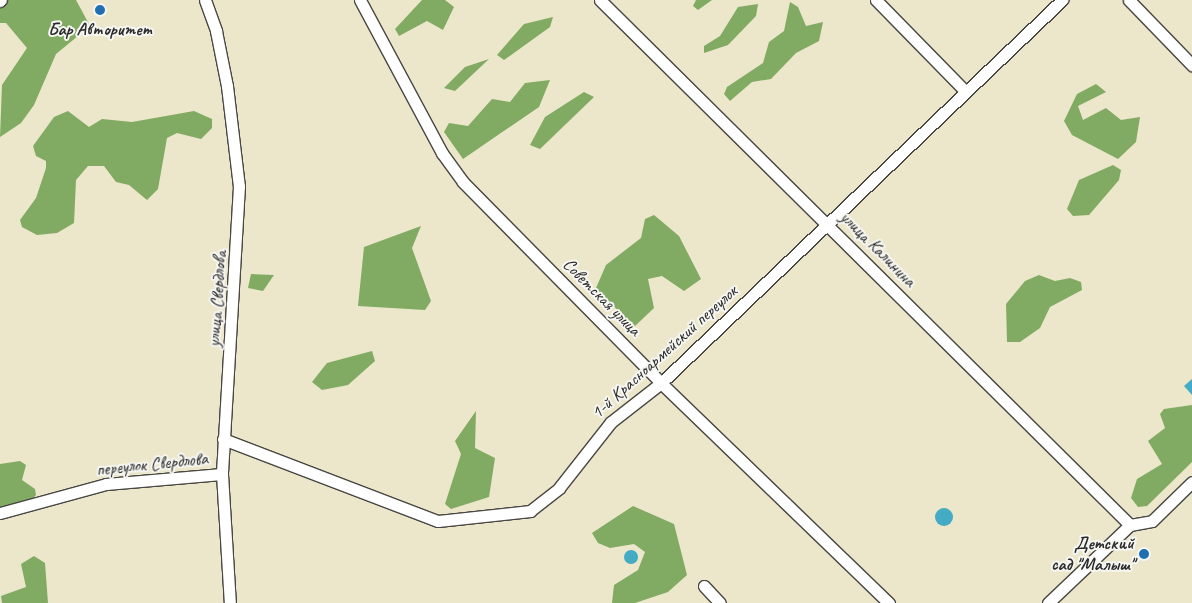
<!DOCTYPE html>
<meta charset="utf-8">
<style>
body{margin:0}
#map{position:relative;width:1192px;height:603px;overflow:hidden;background:#ece6cb;font-family:Caveat,sans-serif}
div>[style]{position:absolute}
[style*='--x']{left:calc(var(--x)*1px);top:calc(var(--y)*1px);width:calc(var(--w)*1px);rotate:calc(var(--a)*1deg)}
.forest>*{inset:0;background:#81ab62}
.water>*{inset:0;background:#43abc3}
.round{border-radius:50%}
.roads{filter:drop-shadow(1px 0 #484743) drop-shadow(-1px 0 #484743) drop-shadow(0 1px #484743) drop-shadow(0 -1px #484743)}
.street>*{height:11px;margin:-5.5px;padding:0 5.5px;transform-origin:5.5px;border-radius:5.5px;background:#fff}
.dots>*{width:14px;height:14px;translate:-50% -50%;box-sizing:border-box;border:2px solid #f6f6f2;border-radius:50%}
span{translate:-50% -50%;white-space:nowrap;text-align:center;line-height:1.15;-webkit-text-stroke:4px #f6f6f2;paint-order:stroke}
.poi-label{font-size:18px;color:#2b2b2b;font-weight:700}
.right{translate:-100% -50%;text-align:right}
.street-label{font-size:18px;color:#2b2b2b}
</style>
<div id="map">
<div class="forest">
<i style="clip-path:polygon(7px 0,76px 0,90px 26px,56px 54px,34px 105px,21px 123px,0 137px,2px 85px,27px 48px,6px 23px,0 23px,0 6px)"></i>
<i style="clip-path:polygon(422px 0,445px 0,454px 7px,443px 30px,427px 21px,399px 36px,395px 29px)"></i>
<i style="clip-path:polygon(696px 0,712px 0,698px 10px,693px 6px)"></i>
<i style="clip-path:polygon(790px 2px,798px 7px,806px 26px,823px 22px,819px 41px,796px 53px,771px 79px,752px 82px,730px 101px,724px 94px,727px 87px,763px 63px,769px 42px,784px 31px)"></i>
<i style="clip-path:polygon(758px 4px,756px 16px,728px 45px,704px 53px,704px 46px,720px 36px,738px 7px)"></i>
<i style="clip-path:polygon(553px 17px,550px 27px,504px 60px,497px 55px,524px 24px)"></i>
<i style="clip-path:polygon(489px 59px,455px 91px,444px 88px,465px 67px)"></i>
<i style="clip-path:polygon(550px 80px,539px 107px,463px 159px,444px 132px,449px 123px,468px 126px,492px 99px,510px 102px,525px 83px)"></i>
<i style="clip-path:polygon(1096px 84px,1106px 92px,1078px 106px,1083px 120px,1106px 108px,1121px 120px,1140px 117px,1136px 142px,1118px 159px,1072px 135px,1064px 121px,1077px 94px)"></i>
<i style="clip-path:polygon(584px 92px,594px 97px,540px 149px,530px 145px,545px 117px)"></i>
<i style="clip-path:polygon(68px 111px,89px 127px,102px 119px,132px 122px,194px 111px,212px 119px,212px 128px,201px 139px,177px 133px,167px 138px,158px 189px,147px 200px,129px 185px,116px 182px,104px 166px,88px 166px,76px 180px,74px 223px,57px 233px,37px 235px,22px 227px,20px 220px,36px 198px,46px 168px,46px 161px,36px 156px,33px 146px,54px 117px)"></i>
<i style="clip-path:polygon(1113px 165px,1121px 170px,1119px 180px,1089px 215px,1073px 216px,1067px 209px,1079px 180px)"></i>
<i style="clip-path:polygon(654px 215px,679px 236px,701px 279px,684px 291px,662px 276px,648px 279px,654px 308px,634px 327px,596px 288px,606px 265px,641px 238px,645px 219px)"></i>
<i style="clip-path:polygon(421px 226px,412px 248px,431px 301px,425px 310px,358px 306px,364px 247px)"></i>
<i style="clip-path:polygon(251px 274px,274px 275px,263px 291px,248px 288px)"></i>
<i style="clip-path:polygon(1039px 275px,1055px 281px,1070px 278px,1081px 282px,1082px 290px,1050px 307px,1040px 328px,1020px 342px,1007px 342px,1006px 304px,1025px 281px)"></i>
<i style="clip-path:polygon(372px 351px,375px 361px,348px 385px,322px 390px,312px 382px,327px 363px)"></i>
<i style="clip-path:polygon(1192px 405px,1192px 462px,1147px 506px,1138px 507px,1131px 498px,1137px 479px,1162px 464px,1148px 441px,1165px 428px,1160px 414px,1164px 409px)"></i>
<i style="clip-path:polygon(476px 411px,475px 448px,495px 458px,489px 497px,451px 509px,445px 504px,461px 454px,455px 441px)"></i>
<i style="clip-path:polygon(20px 461px,26px 465px,22px 480px,35px 489px,36px 495px,30px 502px,0 508px,0 464px)"></i>
<i style="clip-path:polygon(633px 506px,674px 524px,687px 575px,668px 592px,635px 603px,612px 603px,614px 585px,638px 570px,645px 552px,634px 544px,610px 548px,598px 543px,592px 533px)"></i>
<i style="clip-path:polygon(34px 556px,45px 563px,48px 603px,2px 603px,1px 596px,26px 587px,21px 564px)"></i>
</div>
<div class="water">
<i style="clip-path:polygon(1192px 379px,1192px 395px,1184px 386px)"></i>
<i class="round" style="left:935px;top:508px;width:18px;height:18px"></i>
<i class="round" style="left:624px;top:550px;width:14px;height:14px"></i>
</div>
<div class="roads">
<div class="street">
<i style="--x:205;--y:0;--w:33;--a:70"></i>
<i style="--x:216;--y:31;--w:56;--a:78.7"></i>
<i style="--x:227;--y:86;--w:101;--a:83.2"></i>
<i style="--x:239;--y:186;--w:289;--a:93.4"></i>
<i style="--x:222;--y:474;--w:129;--a:86.5"></i>
<i style="--x:360;--y:0;--w:174;--a:61.8"></i>
<i style="--x:442;--y:153;--w:36;--a:54"></i>
<i style="--x:463;--y:182;--w:282;--a:45.4"></i>
<i style="--x:661;--y:383;--w:317;--a:44"></i>
<i style="--x:600;--y:0;--w:746;--a:44.73"></i>
<i style="--x:876;--y:0;--w:127;--a:45.6"></i>
<i style="--x:1129;--y:0;--w:91;--a:45.9"></i>
<i style="--x:0;--y:1;--w:1;--a:-45"></i>
<i style="--x:223;--y:439;--w:230;--a:20.9"></i>
<i style="--x:438;--y:521;--w:93;--a:-6.2"></i>
<i style="--x:530;--y:511;--w:37;--a:-38"></i>
<i style="--x:559;--y:488;--w:84;--a:-51.8"></i>
<i style="--x:611;--y:422;--w:63;--a:-38"></i>
<i style="--x:661;--y:383;--w:555;--a:-43.68"></i>
<i style="--x:0;--y:513;--w:110;--a:-15.3"></i>
<i style="--x:106;--y:484;--w:116;--a:-4.9"></i>
<i style="--x:704;--y:586;--w:23;--a:47"></i>
<i style="--x:1048;--y:603;--w:113;--a:-43.6"></i>
<i style="--x:1130;--y:525;--w:22;--a:-10"></i>
<i style="--x:1152;--y:521;--w:56;--a:-44.3"></i>
</div>
</div>
<div class="dots">
<i style="left:100px;top:10px;background:#1f6fb2"></i>
<i style="left:1144px;top:554px;background:#1f6fb2"></i>
</div>
<div class="poi-label">
<span style="left:100px;top:29px">Бар Авторитет</span>
<span class="right" style="left:1134px;top:554px">Детский<br>сад "Малыш"</span>
</div>
<div class="street-label">
<span style="left:878px;top:249px;rotate:45deg">улица Калинина</span>
<span style="left:602px;top:297px;rotate:45deg">Советская улица</span>
<span style="left:217px;top:299px;rotate:-86deg">улица Свердлова</span>
<span style="left:664px;top:352px;rotate:-42deg">1-й Красноармейский переулок</span>
<span style="left:152px;top:464px;rotate:-6deg">переулок Свердлова</span>
</div>
</div>
